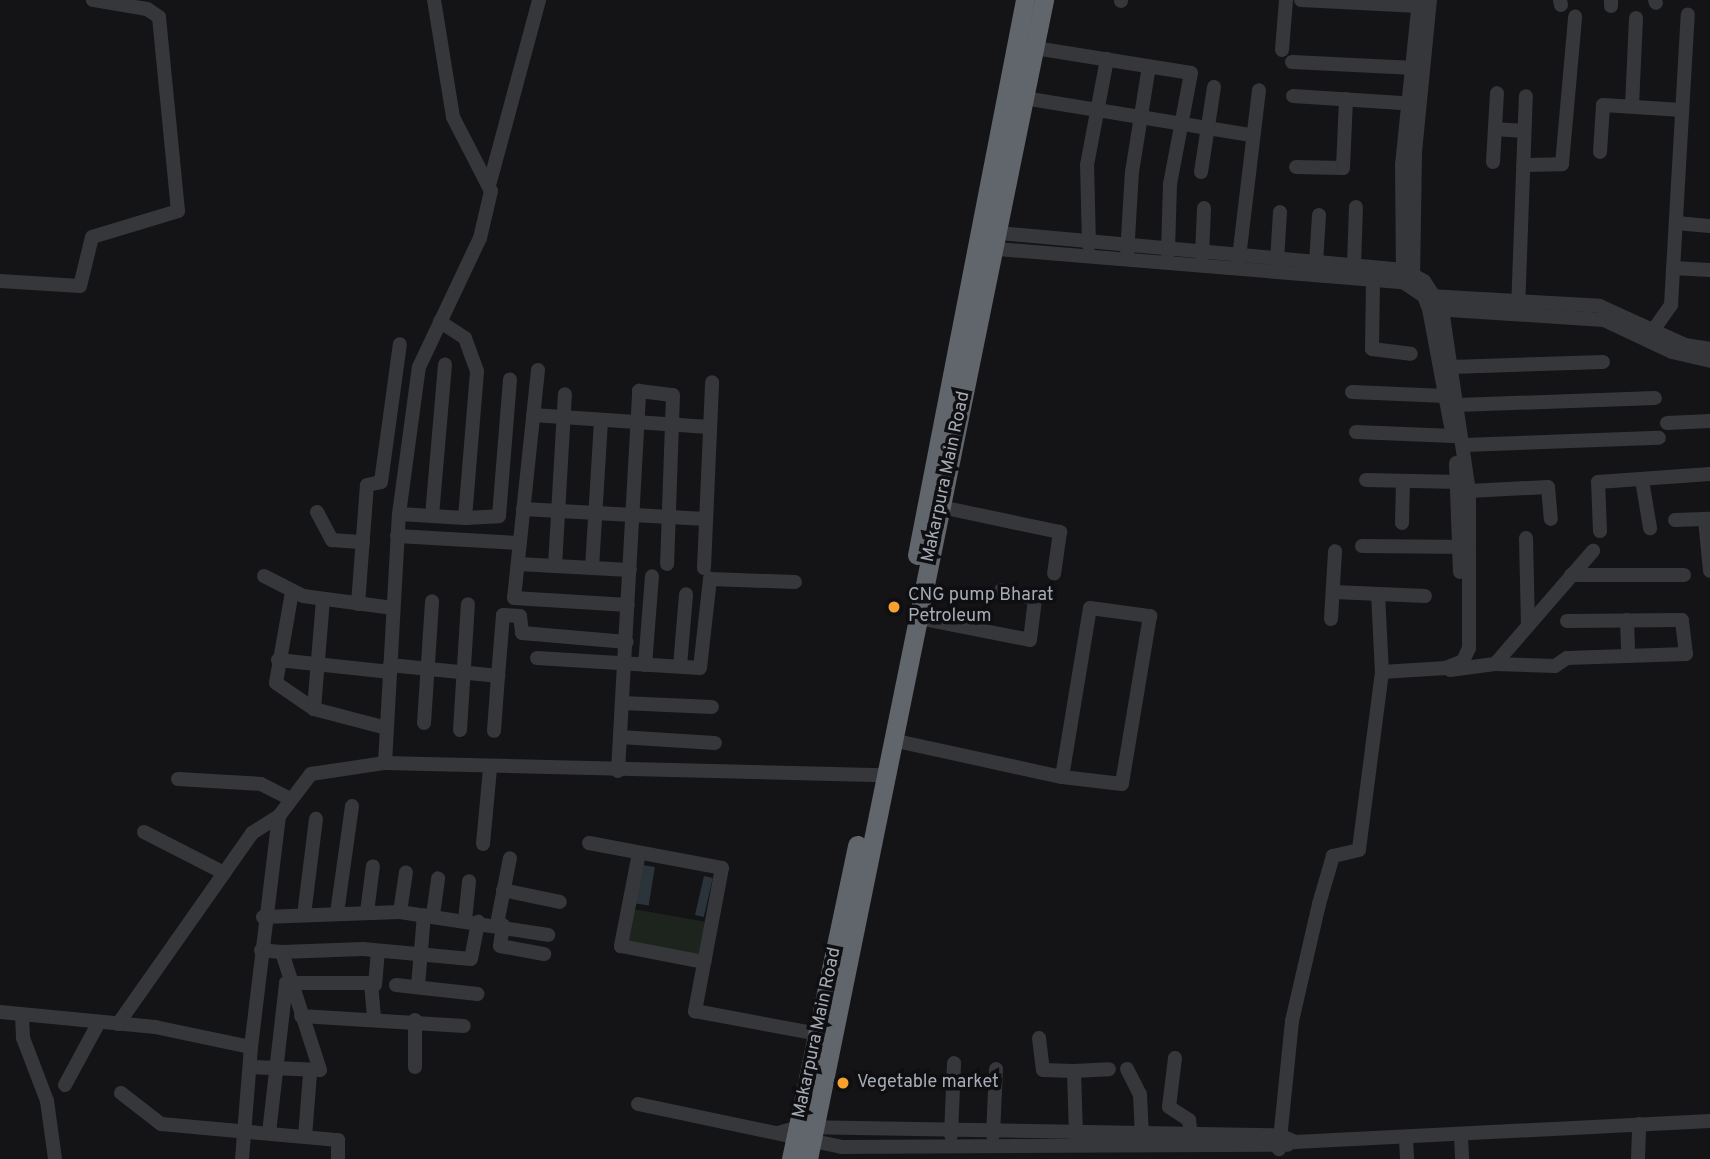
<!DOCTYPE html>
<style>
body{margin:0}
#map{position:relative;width:1710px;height:1159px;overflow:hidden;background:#141416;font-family:Overpass,sans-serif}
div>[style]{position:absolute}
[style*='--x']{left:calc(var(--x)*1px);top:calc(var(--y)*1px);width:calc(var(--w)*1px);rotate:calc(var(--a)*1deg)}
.green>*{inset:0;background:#1c241d;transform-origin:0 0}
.water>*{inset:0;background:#2a343a;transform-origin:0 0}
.minor>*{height:14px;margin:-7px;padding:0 7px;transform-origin:7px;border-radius:7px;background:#35373b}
.highway>*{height:19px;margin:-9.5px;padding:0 9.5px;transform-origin:9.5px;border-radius:9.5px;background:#61656c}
.dots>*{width:19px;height:19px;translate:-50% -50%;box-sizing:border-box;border:4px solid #0f0f11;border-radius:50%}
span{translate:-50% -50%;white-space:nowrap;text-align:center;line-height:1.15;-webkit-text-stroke:7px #0f0f11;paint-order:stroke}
.street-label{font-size:18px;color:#a6acb7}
.poi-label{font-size:18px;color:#a6acb7}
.left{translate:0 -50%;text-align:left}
</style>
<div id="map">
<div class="green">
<i style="left:633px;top:909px;width:73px;height:34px;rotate:10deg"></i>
</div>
<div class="water">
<i style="left:642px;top:865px;width:13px;height:39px;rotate:9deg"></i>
<i style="left:704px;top:876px;width:9px;height:40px;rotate:13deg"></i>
</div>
<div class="minor">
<i style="--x:1301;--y:0;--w:118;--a:2.9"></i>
<i style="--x:1560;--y:0;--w:5;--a:79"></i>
<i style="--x:1611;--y:0;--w:6;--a:90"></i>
<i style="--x:1655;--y:0;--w:3;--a:72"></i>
<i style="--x:1121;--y:1;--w:1;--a:-90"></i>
<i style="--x:1035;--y:48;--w:158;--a:9.1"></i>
<i style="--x:1191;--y:73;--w:113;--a:100.7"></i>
<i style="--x:1170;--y:184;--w:69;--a:91.7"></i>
<i style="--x:1282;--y:50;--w:50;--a:-85.4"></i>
<i style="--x:1292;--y:62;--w:123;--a:2.8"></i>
<i style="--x:1293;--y:96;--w:124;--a:3.7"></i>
<i style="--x:1024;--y:98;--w:230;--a:9.3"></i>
<i style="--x:1632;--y:106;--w:88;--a:-87.4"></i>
<i style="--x:1495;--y:129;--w:29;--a:4"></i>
<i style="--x:1600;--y:152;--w:47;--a:-86.3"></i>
<i style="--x:1603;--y:105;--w:79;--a:3.6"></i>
<i style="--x:1493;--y:162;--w:69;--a:-86.7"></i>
<i style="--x:1523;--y:165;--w:39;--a:-1"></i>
<i style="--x:1562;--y:164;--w:148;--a:-84.9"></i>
<i style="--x:1296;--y:167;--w:47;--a:1.2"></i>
<i style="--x:1343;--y:168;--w:69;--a:-87.5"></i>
<i style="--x:1201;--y:172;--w:86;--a:-81.3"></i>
<i style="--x:490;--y:182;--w:188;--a:-74.9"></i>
<i style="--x:1676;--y:223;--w:34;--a:5"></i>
<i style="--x:988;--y:232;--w:418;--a:5.2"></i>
<i style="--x:1404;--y:270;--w:23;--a:29"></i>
<i style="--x:1424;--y:281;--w:33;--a:57"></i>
<i style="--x:1442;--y:309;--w:184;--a:81.6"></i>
<i style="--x:1469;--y:491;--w:157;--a:90"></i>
<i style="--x:1469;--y:648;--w:14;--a:115"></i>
<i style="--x:1463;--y:661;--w:18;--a:158"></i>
<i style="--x:1446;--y:668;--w:64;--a:176.4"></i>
<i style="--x:1382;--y:672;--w:179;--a:97.4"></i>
<i style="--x:1359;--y:850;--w:27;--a:167"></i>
<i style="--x:1333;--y:856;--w:50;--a:106.3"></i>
<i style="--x:1319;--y:904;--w:120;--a:103"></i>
<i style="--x:1292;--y:1021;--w:129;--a:95.8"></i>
<i style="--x:1089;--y:245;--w:80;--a:-91.4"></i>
<i style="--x:1087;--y:165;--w:108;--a:-79.3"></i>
<i style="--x:985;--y:248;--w:419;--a:4.7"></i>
<i style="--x:1403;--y:282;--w:25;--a:34"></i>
<i style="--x:1424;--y:296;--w:14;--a:69"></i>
<i style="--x:1429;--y:309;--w:119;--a:79.4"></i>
<i style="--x:1127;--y:255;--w:83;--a:-86.6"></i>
<i style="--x:1132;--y:172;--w:107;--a:-80.9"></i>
<i style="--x:1202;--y:256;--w:48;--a:-87.6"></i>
<i style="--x:1277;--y:261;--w:49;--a:-86.5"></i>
<i style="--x:1316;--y:263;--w:48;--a:-86.4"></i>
<i style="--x:1238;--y:266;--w:177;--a:-83.2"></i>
<i style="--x:1354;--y:266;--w:59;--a:-88.1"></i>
<i style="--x:1673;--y:268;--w:37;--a:3"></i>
<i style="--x:1403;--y:277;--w:112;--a:-90.5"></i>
<i style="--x:1402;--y:165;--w:166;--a:-84.1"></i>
<i style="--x:1373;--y:279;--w:70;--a:90.8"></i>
<i style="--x:1372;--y:349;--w:39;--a:7"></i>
<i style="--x:0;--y:281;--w:80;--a:3.6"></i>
<i style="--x:80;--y:286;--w:50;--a:-76.2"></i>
<i style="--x:92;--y:237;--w:90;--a:-16.8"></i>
<i style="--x:178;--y:211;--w:195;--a:-95.6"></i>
<i style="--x:159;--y:17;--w:14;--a:-146"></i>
<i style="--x:147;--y:9;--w:55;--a:-170.5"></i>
<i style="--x:1413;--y:281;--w:129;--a:-89.1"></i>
<i style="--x:1415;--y:152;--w:153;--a:-84.4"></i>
<i style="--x:1429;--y:296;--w:171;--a:3.3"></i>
<i style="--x:1600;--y:306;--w:94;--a:24.6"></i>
<i style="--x:1685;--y:345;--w:25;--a:9"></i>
<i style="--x:1434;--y:309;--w:170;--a:3.7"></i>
<i style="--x:1604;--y:320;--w:75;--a:25.2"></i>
<i style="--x:1672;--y:352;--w:39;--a:13"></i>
<i style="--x:1518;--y:310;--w:214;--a:-87.9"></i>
<i style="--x:1647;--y:339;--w:42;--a:-54.8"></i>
<i style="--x:1671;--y:305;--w:291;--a:-86.7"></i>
<i style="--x:1451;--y:367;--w:152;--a:-1.9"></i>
<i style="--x:538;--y:370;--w:229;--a:96"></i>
<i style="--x:514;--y:598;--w:114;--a:3.5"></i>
<i style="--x:1352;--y:392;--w:94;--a:2.4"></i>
<i style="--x:1457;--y:405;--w:198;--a:-2"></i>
<i style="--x:533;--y:415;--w:176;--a:3.9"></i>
<i style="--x:1667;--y:423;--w:43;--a:-2.7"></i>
<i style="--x:1356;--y:432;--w:97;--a:2.4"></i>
<i style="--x:1464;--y:445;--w:195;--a:-2.1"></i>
<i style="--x:1456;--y:463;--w:109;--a:87.9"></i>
<i style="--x:1366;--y:480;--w:93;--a:1.2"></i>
<i style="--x:1642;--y:480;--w:49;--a:80.5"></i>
<i style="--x:1469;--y:491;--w:79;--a:-2.9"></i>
<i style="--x:1548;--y:487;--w:32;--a:85"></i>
<i style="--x:941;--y:507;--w:122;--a:11.9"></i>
<i style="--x:1060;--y:532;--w:42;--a:98.1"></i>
<i style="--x:523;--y:509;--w:183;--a:3.1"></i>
<i style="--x:317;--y:512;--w:32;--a:62"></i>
<i style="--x:332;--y:540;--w:31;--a:4"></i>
<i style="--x:399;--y:514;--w:66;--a:3.5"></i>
<i style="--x:465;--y:518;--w:147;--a:-85.3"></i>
<i style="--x:477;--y:371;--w:35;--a:-110"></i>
<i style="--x:465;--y:338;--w:30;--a:-147"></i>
<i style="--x:432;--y:516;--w:152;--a:-85.1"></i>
<i style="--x:465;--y:518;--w:34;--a:-3"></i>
<i style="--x:499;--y:516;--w:137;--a:-85.4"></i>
<i style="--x:1705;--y:519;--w:52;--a:84.5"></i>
<i style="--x:1675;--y:520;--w:35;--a:-2"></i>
<i style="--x:1402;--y:523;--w:42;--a:-88.6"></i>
<i style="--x:1600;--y:531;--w:49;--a:-92.3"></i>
<i style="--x:1598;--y:482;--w:112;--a:-4.1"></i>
<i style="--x:397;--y:536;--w:123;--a:3.3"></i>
<i style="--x:1526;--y:538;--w:87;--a:88.7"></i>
<i style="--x:1362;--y:546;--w:106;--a:0.5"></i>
<i style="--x:518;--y:564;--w:112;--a:3.1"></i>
<i style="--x:555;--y:566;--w:172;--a:-86.7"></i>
<i style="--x:592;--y:568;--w:147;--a:-86.5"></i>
<i style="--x:704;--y:568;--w:186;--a:-87.5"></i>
<i style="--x:1571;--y:575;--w:113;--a:0"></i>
<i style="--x:264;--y:576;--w:44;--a:27.1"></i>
<i style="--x:303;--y:596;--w:91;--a:7.6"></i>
<i style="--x:292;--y:592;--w:92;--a:100"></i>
<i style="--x:276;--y:683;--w:46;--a:34.4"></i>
<i style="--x:314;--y:709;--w:75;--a:14.6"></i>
<i style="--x:1334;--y:592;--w:91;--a:2.5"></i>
<i style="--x:1378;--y:594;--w:78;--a:87.1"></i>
<i style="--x:358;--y:604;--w:119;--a:-85.7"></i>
<i style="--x:367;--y:485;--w:14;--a:-12"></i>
<i style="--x:381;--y:482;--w:139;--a:-82.2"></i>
<i style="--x:918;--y:618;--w:114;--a:11.1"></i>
<i style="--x:1030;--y:640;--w:41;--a:-83"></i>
<i style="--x:1035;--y:599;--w:35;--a:-165"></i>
<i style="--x:1331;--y:619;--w:68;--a:-86.6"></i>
<i style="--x:1627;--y:620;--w:36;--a:88"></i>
<i style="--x:537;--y:658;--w:163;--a:3.5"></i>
<i style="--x:700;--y:668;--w:90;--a:-83.6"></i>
<i style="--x:710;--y:579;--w:85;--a:2"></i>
<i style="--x:278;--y:660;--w:113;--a:6.1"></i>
<i style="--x:1495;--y:664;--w:60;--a:1.9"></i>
<i style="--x:1555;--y:666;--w:14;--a:-34"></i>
<i style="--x:1567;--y:658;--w:119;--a:-1.9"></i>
<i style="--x:1686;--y:654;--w:34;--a:-97"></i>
<i style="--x:1682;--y:620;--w:115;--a:179.5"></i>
<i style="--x:390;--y:665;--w:109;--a:5.8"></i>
<i style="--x:498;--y:676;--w:55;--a:94.2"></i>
<i style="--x:645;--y:665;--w:89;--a:-85.5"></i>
<i style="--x:680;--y:666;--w:72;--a:-85.2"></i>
<i style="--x:1450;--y:670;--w:45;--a:-7.6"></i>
<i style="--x:1495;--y:664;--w:150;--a:-49.1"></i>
<i style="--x:498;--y:676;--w:61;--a:-85.3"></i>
<i style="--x:503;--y:615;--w:17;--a:3"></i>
<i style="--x:520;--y:616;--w:17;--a:83"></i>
<i style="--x:522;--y:633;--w:105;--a:4.9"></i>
<i style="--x:622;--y:703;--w:90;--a:2.5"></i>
<i style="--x:314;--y:709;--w:110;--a:-85.3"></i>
<i style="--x:424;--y:723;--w:122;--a:-86.2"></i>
<i style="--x:460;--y:730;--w:126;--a:-86.4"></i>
<i style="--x:620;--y:737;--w:95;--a:3.6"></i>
<i style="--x:892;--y:740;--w:174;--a:12.3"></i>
<i style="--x:1062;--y:777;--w:171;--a:-80.6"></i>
<i style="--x:1090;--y:608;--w:61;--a:7.6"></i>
<i style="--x:1150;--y:616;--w:170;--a:99.5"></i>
<i style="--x:1122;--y:784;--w:60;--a:-173.3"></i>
<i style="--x:385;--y:763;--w:249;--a:-86.8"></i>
<i style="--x:399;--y:514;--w:148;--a:-82.3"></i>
<i style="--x:419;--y:367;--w:143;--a:-64.7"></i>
<i style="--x:480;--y:238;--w:48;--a:-76.8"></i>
<i style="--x:491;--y:191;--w:83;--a:-117.2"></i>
<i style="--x:453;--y:117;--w:119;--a:-99.2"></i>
<i style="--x:618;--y:771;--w:381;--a:-86.8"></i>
<i style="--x:639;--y:391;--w:34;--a:7"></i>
<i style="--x:673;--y:395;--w:169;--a:92"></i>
<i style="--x:178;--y:779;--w:83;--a:3.4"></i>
<i style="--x:261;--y:784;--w:30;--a:27"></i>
<i style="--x:144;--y:832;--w:90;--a:27.1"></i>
<i style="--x:589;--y:843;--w:135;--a:10.6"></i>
<i style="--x:722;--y:868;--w:146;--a:100.7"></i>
<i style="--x:695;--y:1011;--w:125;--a:10.6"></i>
<i style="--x:483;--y:844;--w:75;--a:-84.7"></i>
<i style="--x:639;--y:853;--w:95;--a:101"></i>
<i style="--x:621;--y:946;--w:85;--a:10.9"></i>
<i style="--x:503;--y:890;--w:58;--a:11.9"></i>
<i style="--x:367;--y:912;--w:46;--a:-82.6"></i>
<i style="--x:400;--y:912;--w:40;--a:-81.5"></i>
<i style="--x:337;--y:913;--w:108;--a:-82"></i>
<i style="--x:304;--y:915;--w:97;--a:-82.9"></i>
<i style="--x:433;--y:915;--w:37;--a:-82"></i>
<i style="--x:263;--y:917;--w:137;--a:-2.1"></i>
<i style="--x:400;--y:912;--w:150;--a:8.8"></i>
<i style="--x:465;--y:920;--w:39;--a:-84"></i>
<i style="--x:497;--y:924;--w:67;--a:-78.9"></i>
<i style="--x:503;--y:925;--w:21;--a:98"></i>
<i style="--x:500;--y:946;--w:45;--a:10.3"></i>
<i style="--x:282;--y:952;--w:81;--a:-2.1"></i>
<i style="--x:363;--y:949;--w:108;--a:5.3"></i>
<i style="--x:471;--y:959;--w:38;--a:-79"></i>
<i style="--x:375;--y:985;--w:34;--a:-85"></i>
<i style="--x:396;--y:985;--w:82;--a:6.3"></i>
<i style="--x:418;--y:986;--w:71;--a:-85.2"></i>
<i style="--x:0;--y:1012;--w:156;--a:5.5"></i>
<i style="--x:155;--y:1027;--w:98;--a:11.8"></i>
<i style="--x:251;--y:1047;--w:112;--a:94.6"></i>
<i style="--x:301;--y:1016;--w:163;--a:3.5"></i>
<i style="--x:22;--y:1017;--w:21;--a:87"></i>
<i style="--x:23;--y:1038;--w:67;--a:69.1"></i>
<i style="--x:47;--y:1101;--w:59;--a:82.1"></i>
<i style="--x:415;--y:1020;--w:47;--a:90"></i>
<i style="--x:118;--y:1024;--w:233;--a:-54.9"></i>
<i style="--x:252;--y:833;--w:32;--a:-32"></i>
<i style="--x:1039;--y:1038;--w:32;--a:83"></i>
<i style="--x:1043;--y:1070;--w:31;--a:2"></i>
<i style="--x:1074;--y:1071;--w:64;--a:88.2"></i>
<i style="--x:251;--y:1047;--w:233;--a:-83.1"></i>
<i style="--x:279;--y:816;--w:53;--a:-52.7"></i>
<i style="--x:311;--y:774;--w:75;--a:-8.5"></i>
<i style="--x:385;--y:763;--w:499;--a:1.4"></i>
<i style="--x:1175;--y:1058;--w:49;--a:97"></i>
<i style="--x:1169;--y:1107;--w:24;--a:33"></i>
<i style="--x:1189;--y:1120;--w:16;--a:83"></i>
<i style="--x:251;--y:1067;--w:69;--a:2.5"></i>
<i style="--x:320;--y:1070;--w:124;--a:-107.9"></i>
<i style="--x:282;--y:952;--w:21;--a:-175"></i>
<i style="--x:1127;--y:1069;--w:28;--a:63"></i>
<i style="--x:1140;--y:1094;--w:42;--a:87.3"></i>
<i style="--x:1074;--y:1071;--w:35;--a:-3"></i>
<i style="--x:65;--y:1085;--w:72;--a:-61.6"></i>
<i style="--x:121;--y:1093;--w:51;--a:37.8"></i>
<i style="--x:161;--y:1124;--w:178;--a:5.2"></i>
<i style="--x:338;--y:1140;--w:19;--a:90"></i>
<i style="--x:638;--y:1104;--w:208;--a:11.9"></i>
<i style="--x:842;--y:1147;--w:446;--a:-0.3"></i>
<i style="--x:269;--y:1133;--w:151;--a:-83.5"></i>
<i style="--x:286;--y:983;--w:85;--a:0"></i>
<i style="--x:371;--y:983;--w:34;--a:85"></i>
<i style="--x:778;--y:1133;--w:22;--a:-16"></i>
<i style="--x:799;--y:1127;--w:481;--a:1"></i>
<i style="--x:1280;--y:1135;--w:17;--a:25"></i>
<i style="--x:1295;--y:1142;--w:416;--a:-2.9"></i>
<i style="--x:951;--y:1135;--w:72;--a:-87.6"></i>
<i style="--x:993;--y:1135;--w:66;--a:-87.4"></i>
<i style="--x:305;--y:1137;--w:63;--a:-85.5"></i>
<i style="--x:1461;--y:1137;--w:22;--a:87"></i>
<i style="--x:1406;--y:1139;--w:20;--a:87"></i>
<i style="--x:1638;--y:1159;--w:35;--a:-88"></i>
</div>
<div class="highway">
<i style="--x:917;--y:555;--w:565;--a:-78.99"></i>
<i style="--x:791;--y:1159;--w:321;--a:-78.1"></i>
<i style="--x:808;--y:1159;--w:1183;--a:-78.49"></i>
</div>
<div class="dots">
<i style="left:894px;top:607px;background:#f6a22d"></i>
<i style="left:843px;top:1083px;background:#f6a22d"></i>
</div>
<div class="street-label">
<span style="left:947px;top:477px;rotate:-78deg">Makarpura Main Road</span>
<span style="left:818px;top:1033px;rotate:-78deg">Makarpura Main Road</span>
</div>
<div class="poi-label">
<span class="left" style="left:908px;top:607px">CNG pump Bharat<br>Petroleum</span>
<span class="left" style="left:857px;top:1083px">Vegetable market</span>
</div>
</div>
